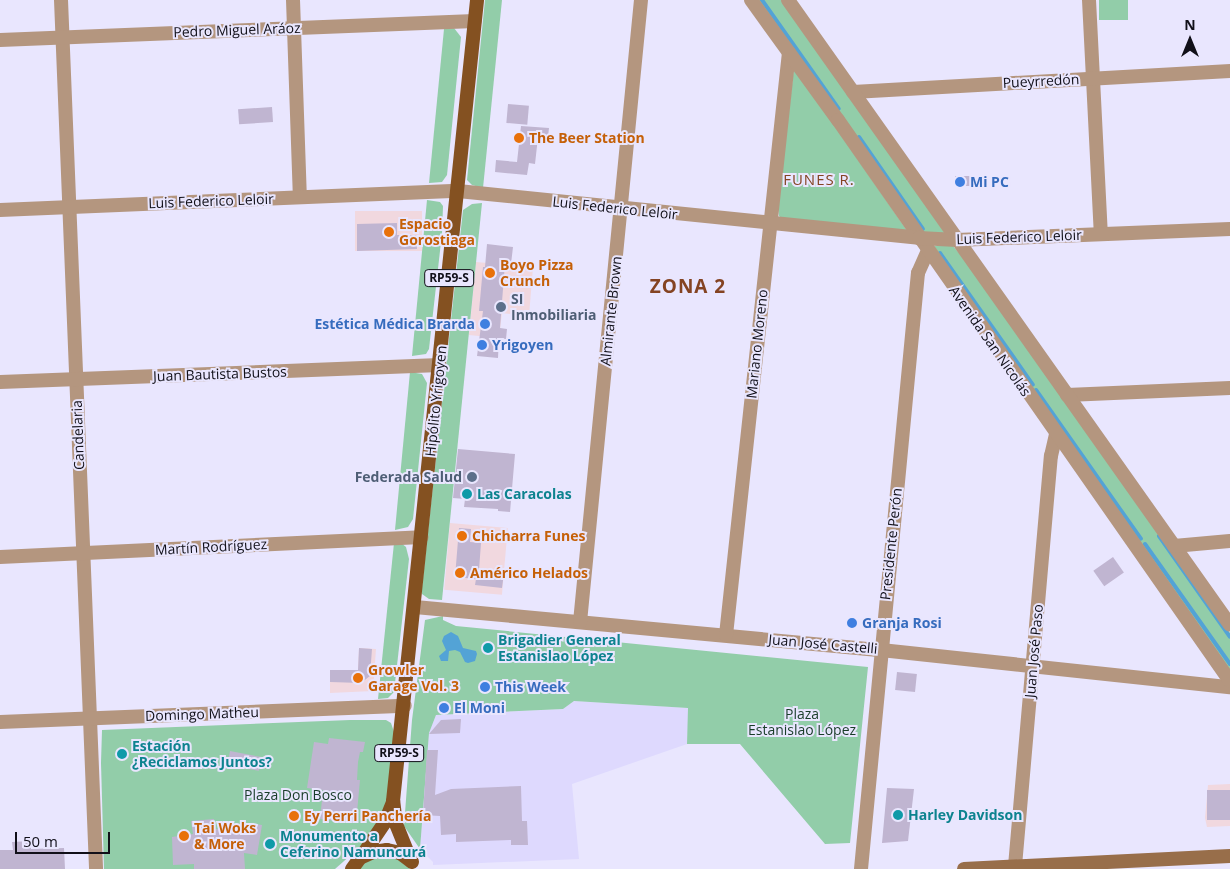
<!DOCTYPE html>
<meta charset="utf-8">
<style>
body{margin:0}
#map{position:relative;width:1230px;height:869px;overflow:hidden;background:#e9e6fe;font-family:"Open Sans",sans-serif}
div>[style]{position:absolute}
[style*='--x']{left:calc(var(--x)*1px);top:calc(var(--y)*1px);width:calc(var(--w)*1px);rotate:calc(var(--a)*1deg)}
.commercial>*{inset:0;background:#f1d8df;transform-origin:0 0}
.built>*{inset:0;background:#ded9fe}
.green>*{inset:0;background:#92cda9;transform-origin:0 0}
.water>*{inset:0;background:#53a3d6}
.stream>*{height:4px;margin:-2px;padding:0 2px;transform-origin:2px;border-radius:2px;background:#53a3d6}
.building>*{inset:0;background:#c0b5d1;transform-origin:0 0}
.minor>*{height:14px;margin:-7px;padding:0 7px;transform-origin:7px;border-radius:7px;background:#b4967f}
.tertiary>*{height:14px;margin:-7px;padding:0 7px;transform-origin:7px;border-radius:7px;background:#b4967f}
.secondary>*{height:14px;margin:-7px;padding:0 7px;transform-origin:7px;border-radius:7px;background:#986e4a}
.primary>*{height:14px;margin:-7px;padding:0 7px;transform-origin:7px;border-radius:7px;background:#845121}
.dots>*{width:14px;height:14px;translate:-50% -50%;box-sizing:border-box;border:2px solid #e9e6fe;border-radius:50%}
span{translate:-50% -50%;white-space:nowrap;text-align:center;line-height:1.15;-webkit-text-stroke:4px #e9e6fe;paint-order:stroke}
.shield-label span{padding:1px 4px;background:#e9e6fe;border:1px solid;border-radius:4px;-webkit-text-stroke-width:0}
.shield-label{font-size:12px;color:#111019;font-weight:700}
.street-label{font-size:14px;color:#111019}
.food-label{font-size:14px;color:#c56008;font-weight:700}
.left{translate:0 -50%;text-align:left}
.shop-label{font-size:14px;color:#366cbe;font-weight:700}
.right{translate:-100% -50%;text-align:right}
.service-label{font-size:14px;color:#4e5e75;font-weight:700}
.culture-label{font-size:14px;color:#0d838f;font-weight:700}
.park-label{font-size:14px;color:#193d29}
.neighbourhood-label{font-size:15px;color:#844322;letter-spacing:1px}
.district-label{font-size:19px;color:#844322;font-weight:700;letter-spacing:1px}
.north{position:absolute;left:1165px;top:15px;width:50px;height:50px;-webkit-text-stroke:4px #e9e6fe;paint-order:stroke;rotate:0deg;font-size:14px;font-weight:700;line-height:20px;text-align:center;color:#111019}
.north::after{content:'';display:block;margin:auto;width:18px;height:22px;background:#111019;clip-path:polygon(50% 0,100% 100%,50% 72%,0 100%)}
.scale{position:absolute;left:15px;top:832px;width:95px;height:22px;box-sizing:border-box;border:2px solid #111019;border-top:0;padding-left:6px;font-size:15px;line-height:18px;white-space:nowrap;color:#111019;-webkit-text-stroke:4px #e9e6fe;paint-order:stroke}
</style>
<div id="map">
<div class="commercial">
<i style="left:422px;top:211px;width:40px;height:67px;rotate:90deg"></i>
<i style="clip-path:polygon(476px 262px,533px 267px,529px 316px,502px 313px,499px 338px,469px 335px)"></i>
<i style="left:450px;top:523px;width:58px;height:67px;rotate:5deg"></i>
<i style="clip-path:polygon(359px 648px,376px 649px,373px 691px,330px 693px,330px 670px,358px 671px)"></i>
<i style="clip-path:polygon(1230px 784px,1230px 826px,1207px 827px,1205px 818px,1208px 785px)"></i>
</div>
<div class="built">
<i style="clip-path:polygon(574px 701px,689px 708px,687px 744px,572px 784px,579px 859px,433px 865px,433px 862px,420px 849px,429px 732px,436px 715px,563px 709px)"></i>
</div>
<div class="green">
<i style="clip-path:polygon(485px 0,502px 0,483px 188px,472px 185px,467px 180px)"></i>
<i style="clip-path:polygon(756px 0,783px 0,945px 233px,924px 235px)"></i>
<i style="left:1099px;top:0;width:29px;height:20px"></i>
<i style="clip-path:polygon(454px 28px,461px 37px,447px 175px,442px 182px,429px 183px,444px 29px)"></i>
<i style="clip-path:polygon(794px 67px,908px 232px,784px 221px,779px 216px,778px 207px)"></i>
<i style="clip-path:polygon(427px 200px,440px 202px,443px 206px,442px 233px,429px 349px,426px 354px,412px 356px)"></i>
<i style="clip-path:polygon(482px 203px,442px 600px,429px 599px,422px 594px,422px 587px,463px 210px,472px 204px)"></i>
<i style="clip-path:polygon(934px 246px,953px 246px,971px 267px,1230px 633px,1230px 674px)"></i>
<i style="clip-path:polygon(410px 372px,422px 374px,427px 383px,413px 519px,408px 527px,395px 530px)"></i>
<i style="clip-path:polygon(394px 543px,401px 543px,406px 547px,409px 559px,394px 692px,388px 698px,378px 699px)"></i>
<i style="clip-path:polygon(443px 616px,443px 620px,456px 626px,868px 667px,850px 843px,825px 844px,740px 744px,687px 744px,688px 708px,574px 701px,563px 709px,436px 715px,429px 733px,420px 849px,404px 826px,412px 720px,425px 620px)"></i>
<i style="clip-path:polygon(350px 720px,386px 720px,391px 723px,394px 732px,387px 801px,383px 816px,369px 839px,335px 869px,104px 869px,101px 763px,102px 730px)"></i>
<i style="clip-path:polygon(376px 856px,395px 857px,410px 869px,359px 869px,368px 860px)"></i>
</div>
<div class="water">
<i style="clip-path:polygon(451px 632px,458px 636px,463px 648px,476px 651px,477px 654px,475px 661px,468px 663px,465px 662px,460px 652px,455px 650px,449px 651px,448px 661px,441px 661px,439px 656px,446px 650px,442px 641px,444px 636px)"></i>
</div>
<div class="stream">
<i style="--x:762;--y:0;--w:133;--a:54.8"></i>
<i style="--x:859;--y:137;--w:112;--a:55.2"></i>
<i style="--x:940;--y:253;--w:161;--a:54.8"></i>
<i style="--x:1036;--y:390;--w:182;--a:54.8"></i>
<i style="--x:1159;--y:536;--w:123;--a:54.9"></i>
<i style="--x:1145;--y:544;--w:147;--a:54.7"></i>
</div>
<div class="building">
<i style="left:508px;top:104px;width:21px;height:19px;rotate:5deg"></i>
<i style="left:272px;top:107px;width:15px;height:34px;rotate:86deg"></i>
<i style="clip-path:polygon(521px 126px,549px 128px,548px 137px,538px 137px,535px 164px,529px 163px,527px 175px,495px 172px,496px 160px,517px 162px)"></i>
<i style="left:975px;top:176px;width:10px;height:20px;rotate:90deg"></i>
<i style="clip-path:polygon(397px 223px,397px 235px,416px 235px,417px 249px,357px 251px,357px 224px)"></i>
<i style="clip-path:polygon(487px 244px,513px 247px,511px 264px,505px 263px,500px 328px,507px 329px,506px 339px,499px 338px,498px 358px,477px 356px,483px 311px,479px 311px,483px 267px,485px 267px)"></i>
<i style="clip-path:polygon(458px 449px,515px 454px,510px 512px,498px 511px,498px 509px,464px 507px,465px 499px,453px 498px)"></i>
<i style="clip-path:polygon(459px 528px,471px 529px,470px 542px,481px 543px,479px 570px,504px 573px,502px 588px,475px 585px,476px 579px,455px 577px)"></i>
<i style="left:1113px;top:557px;width:19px;height:24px;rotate:55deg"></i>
<i style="clip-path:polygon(359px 648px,372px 649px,370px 676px,361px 683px,330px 682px,330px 670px,358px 670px)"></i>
<i style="left:897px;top:672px;width:20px;height:18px;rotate:6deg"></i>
<i style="clip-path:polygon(461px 719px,460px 733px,429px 734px,441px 720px)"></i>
<i style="clip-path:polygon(329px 738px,365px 742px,363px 752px,360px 752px,358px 762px,357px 780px,360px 780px,356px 823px,320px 819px,323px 790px,307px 788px,314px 742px,328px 744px)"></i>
<i style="clip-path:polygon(427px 750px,438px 750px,435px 795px,451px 789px,521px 786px,522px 821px,527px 821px,528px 845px,511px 845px,511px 840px,456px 842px,456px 834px,441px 835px,440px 816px,423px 815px)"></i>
<i style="left:230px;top:751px;width:32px;height:14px;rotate:11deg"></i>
<i style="clip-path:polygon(887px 788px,914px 789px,908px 841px,882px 843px)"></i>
<i style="left:1230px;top:790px;width:30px;height:23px;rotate:90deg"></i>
<i style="clip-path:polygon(214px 819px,215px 829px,246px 829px,246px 823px,262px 825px,257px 855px,244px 853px,245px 869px,194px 869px,194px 864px,173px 865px,172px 837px,193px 834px,191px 821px)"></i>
<i style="clip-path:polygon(31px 841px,31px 849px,64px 848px,65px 869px,0 869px,0 850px,13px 850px,12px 842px)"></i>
</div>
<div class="minor">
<i style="--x:61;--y:0;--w:870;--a:87.69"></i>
<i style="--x:293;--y:0;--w:197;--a:88"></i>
<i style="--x:1089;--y:0;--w:234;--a:87.1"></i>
<i style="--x:0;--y:40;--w:475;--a:-2.3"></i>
<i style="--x:853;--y:92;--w:378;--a:-3.2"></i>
<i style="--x:0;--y:382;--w:440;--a:-2.2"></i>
<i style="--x:1067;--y:395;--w:163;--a:-2.5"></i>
<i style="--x:0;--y:557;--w:422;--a:-2.7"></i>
<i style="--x:415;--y:607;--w:468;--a:5.3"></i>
<i style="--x:881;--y:650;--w:351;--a:6.1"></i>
<i style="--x:580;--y:622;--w:625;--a:-84.4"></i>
<i style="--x:726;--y:635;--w:586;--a:-83.83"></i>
<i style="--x:0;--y:722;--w:405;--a:-2.3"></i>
<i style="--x:1015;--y:866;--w:412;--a:-85"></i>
<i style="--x:1051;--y:456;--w:22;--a:-77"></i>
<i style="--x:861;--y:869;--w:599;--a:-84.54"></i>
<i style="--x:918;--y:273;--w:24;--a:-66"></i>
</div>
<div class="tertiary">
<i style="--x:751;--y:0;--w:148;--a:54.1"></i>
<i style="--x:838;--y:120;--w:684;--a:55.06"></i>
<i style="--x:788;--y:0;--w:765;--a:54.73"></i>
<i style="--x:0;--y:210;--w:458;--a:-2.4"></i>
<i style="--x:458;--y:191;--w:463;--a:5.8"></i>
<i style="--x:919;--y:238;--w:38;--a:3"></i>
<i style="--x:957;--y:240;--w:273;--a:-2.3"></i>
<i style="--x:1174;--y:546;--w:56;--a:-5.1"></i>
</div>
<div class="secondary">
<i style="--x:964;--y:869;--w:266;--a:-2.8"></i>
</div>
<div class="primary">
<i style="--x:362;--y:856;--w:41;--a:-55.9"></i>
<i style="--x:385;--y:822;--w:22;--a:-68"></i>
<i style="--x:411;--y:861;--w:40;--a:-112"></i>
<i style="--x:396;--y:824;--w:23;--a:-97"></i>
<i style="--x:393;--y:801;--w:805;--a:-84.01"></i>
<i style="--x:352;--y:869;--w:14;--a:-54"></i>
<i style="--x:360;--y:858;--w:14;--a:-25"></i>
<i style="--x:373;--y:852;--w:14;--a:-8"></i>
<i style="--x:387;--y:850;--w:13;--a:13"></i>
<i style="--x:400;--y:853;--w:15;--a:37"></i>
</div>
<div class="dots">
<i style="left:519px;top:138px;background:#e8710a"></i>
<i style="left:960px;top:182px;background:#3f7fe0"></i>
<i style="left:389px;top:232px;background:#e8710a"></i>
<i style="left:490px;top:273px;background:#e8710a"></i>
<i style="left:501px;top:307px;background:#5c6f8a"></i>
<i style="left:485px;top:324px;background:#3f7fe0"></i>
<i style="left:482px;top:345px;background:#3f7fe0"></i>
<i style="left:472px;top:477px;background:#5c6f8a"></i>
<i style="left:467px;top:494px;background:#0f9aa8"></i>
<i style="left:462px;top:536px;background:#e8710a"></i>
<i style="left:460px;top:573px;background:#e8710a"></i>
<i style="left:852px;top:623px;background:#3f7fe0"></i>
<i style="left:488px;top:648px;background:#0f9aa8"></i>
<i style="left:358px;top:678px;background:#e8710a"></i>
<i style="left:485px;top:687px;background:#3f7fe0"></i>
<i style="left:444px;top:708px;background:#3f7fe0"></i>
<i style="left:122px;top:754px;background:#0f9aa8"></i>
<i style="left:898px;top:815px;background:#0f9aa8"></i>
<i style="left:294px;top:816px;background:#e8710a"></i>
<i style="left:184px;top:836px;background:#e8710a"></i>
<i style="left:270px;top:844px;background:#0f9aa8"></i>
</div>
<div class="shield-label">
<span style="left:449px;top:278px">RP59-S</span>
<span style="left:399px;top:753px">RP59-S</span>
</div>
<div class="street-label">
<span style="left:237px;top:30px;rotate:-2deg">Pedro Miguel Aráoz</span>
<span style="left:1041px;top:81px;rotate:-3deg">Pueyrredón</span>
<span style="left:211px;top:201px;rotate:-2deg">Luis Federico Leloir</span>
<span style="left:615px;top:208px;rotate:6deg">Luis Federico Leloir</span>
<span style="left:1019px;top:237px;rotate:-2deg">Luis Federico Leloir</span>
<span style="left:611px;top:311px;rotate:-84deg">Almirante Brown</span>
<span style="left:990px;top:341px;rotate:55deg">Avenida San Nicolás</span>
<span style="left:757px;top:344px;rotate:-84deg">Mariano Moreno</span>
<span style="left:220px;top:374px;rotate:-2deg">Juan Bautista Bustos</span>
<span style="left:436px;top:401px;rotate:-84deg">Hipólito Yrigoyen</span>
<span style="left:78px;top:435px;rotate:-92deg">Candelaria</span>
<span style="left:891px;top:544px;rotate:-84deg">Presidente Perón</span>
<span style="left:211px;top:547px;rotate:-3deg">Martín Rodríguez</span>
<span style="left:823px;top:644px;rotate:5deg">Juan José Castelli</span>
<span style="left:1034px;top:651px;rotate:-85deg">Juan José Paso</span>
<span style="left:202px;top:714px;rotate:-2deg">Domingo Matheu</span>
</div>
<div class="food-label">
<span class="left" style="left:529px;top:138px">The Beer Station</span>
<span class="left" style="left:399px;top:232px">Espacio<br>Gorostiaga</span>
<span class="left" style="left:500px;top:273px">Boyo Pizza<br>Crunch</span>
<span class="left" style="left:472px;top:536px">Chicharra Funes</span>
<span class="left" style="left:470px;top:573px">Américo Helados</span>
<span class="left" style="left:368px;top:678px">Growler<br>Garage Vol. 3</span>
<span class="left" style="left:304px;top:816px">Ey Perri Panchería</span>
<span class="left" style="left:194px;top:836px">Tai Woks<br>&amp; More</span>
</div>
<div class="shop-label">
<span class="left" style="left:970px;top:182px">Mi PC</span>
<span class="right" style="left:475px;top:324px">Estética Médica Brarda</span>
<span class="left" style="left:492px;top:345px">Yrigoyen</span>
<span class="left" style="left:862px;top:623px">Granja Rosi</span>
<span class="left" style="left:495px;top:687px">This Week</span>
<span class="left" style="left:454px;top:708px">El Moni</span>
</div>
<div class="service-label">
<span class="left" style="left:511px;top:307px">SI<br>Inmobiliaria</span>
<span class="right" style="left:462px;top:477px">Federada Salud</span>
</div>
<div class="culture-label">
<span class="left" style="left:477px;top:494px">Las Caracolas</span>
<span class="left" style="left:498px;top:648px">Brigadier General<br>Estanislao López</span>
<span class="left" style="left:132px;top:754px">Estación<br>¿Reciclamos Juntos?</span>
<span class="left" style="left:908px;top:815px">Harley Davidson</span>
<span class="left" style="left:280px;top:844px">Monumento a<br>Ceferino Namuncurá</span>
</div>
<div class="park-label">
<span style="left:802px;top:722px">Plaza<br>Estanislao López</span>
<span style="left:298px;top:795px">Plaza Don Bosco</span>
</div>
<div class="neighbourhood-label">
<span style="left:819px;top:180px">FUNES R.</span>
</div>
<div class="district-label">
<span style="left:688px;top:287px">ZONA 2</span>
</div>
<div class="north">N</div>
<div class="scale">50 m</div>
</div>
